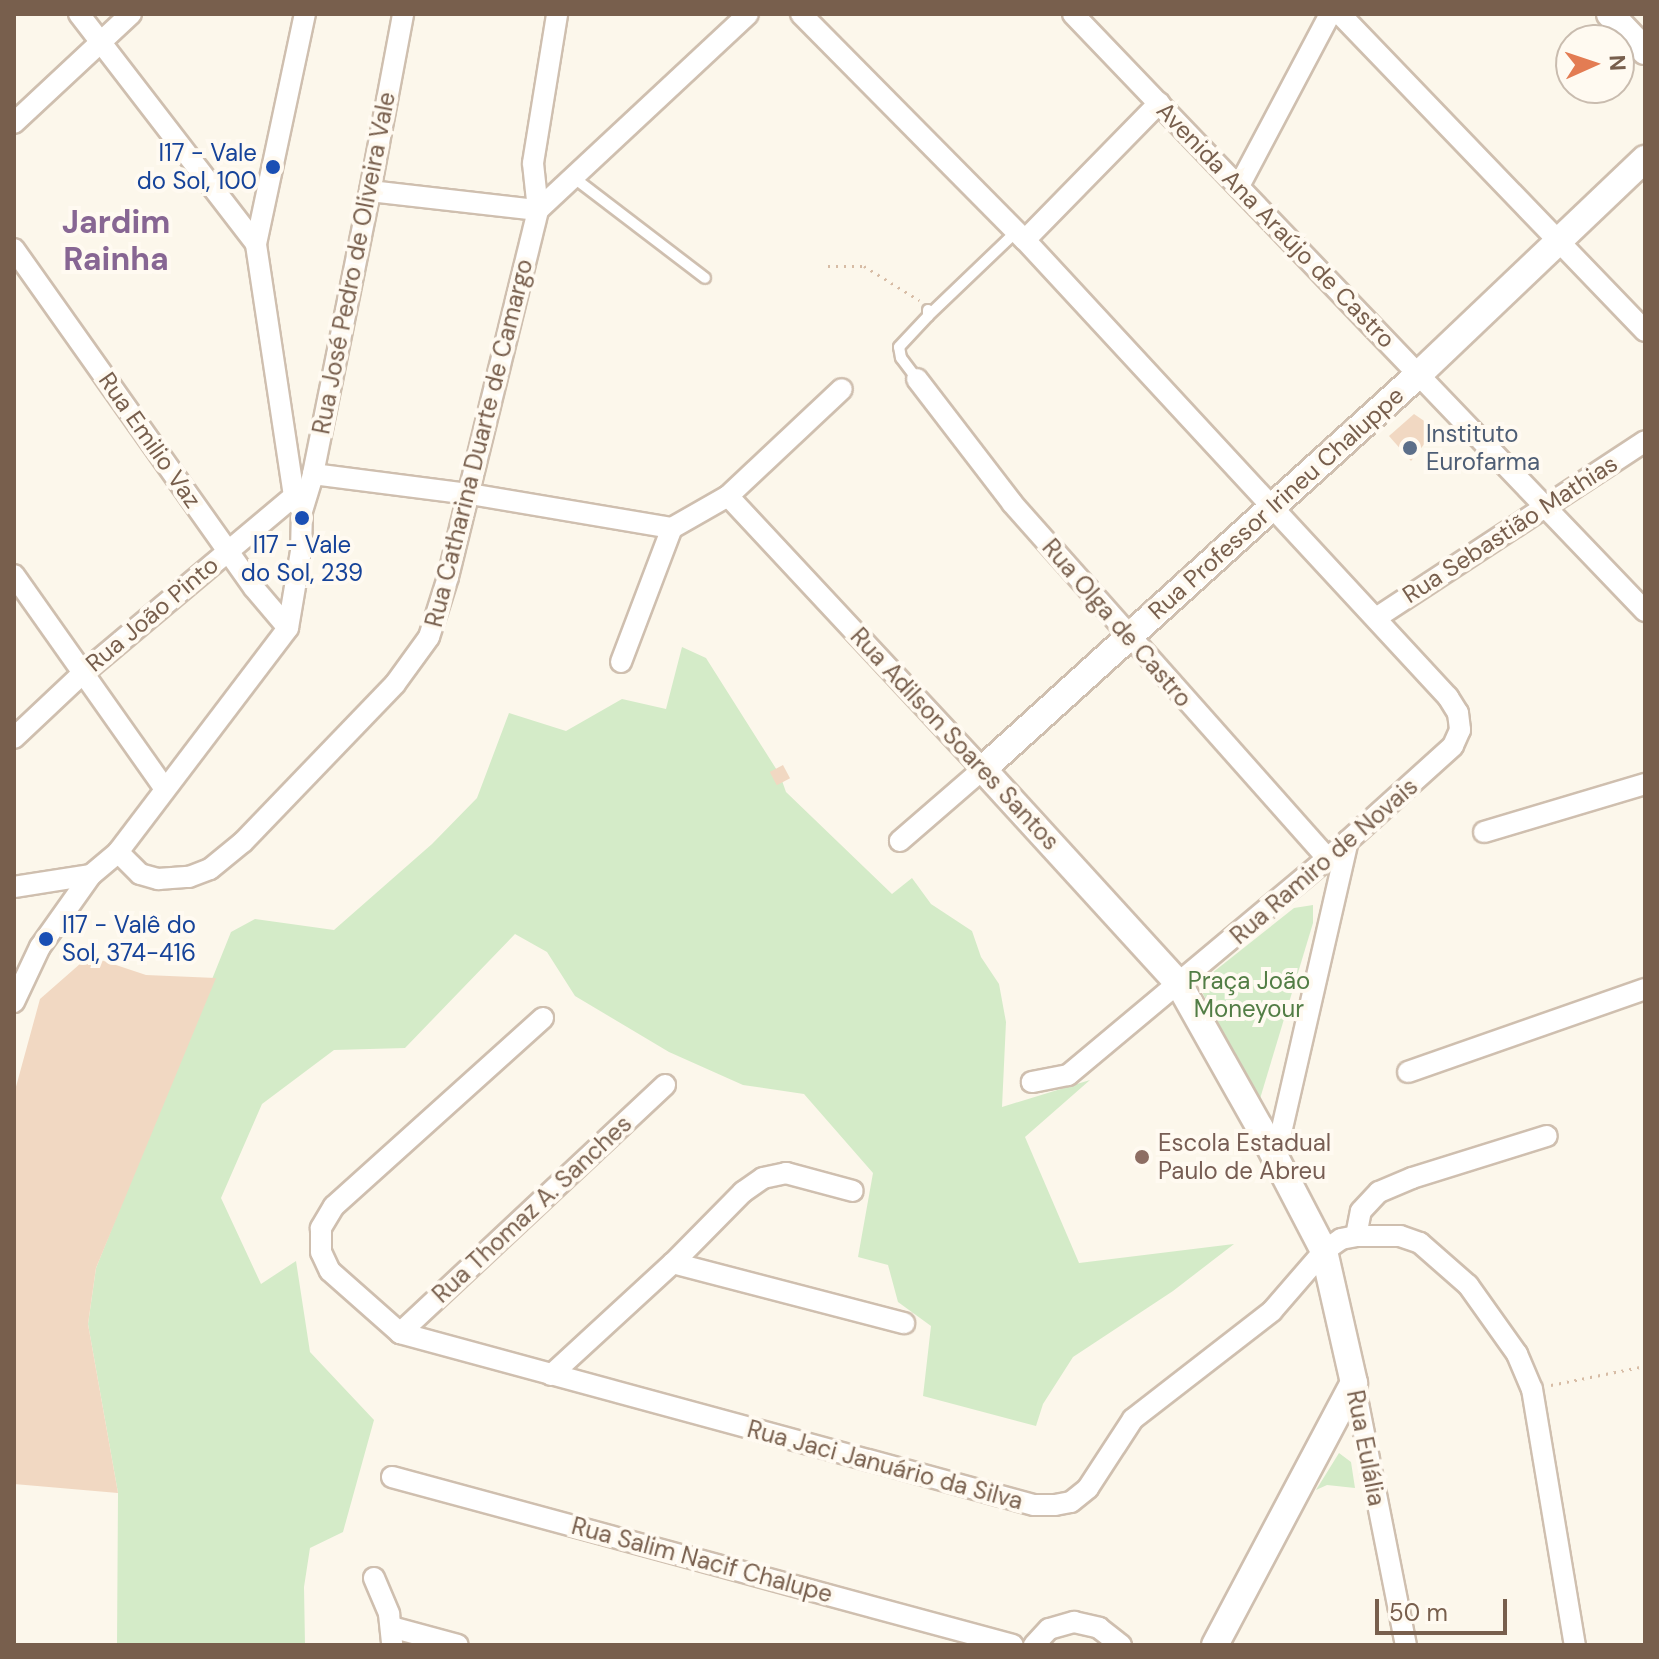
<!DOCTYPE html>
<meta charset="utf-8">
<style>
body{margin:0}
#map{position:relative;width:1659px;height:1659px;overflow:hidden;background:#fcf7eb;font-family:"DM Sans",sans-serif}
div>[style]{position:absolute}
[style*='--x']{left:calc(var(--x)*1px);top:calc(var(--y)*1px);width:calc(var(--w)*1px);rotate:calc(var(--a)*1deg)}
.green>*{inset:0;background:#d4ebc8}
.building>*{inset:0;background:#f1d8c2;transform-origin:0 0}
.path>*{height:3px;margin-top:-1.5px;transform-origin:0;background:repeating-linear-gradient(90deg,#d7bca5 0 2px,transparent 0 8px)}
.roads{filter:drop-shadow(2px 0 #cfbfaf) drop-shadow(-2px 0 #cfbfaf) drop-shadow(0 2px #cfbfaf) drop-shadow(0 -2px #cfbfaf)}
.service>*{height:10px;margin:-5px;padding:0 5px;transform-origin:5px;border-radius:5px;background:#fff}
.minor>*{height:20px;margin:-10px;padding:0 10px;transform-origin:10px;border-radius:10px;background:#fff}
.tertiary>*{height:26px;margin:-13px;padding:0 13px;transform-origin:13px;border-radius:13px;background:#fff}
.dots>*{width:22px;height:22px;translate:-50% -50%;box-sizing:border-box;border:4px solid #fffaf1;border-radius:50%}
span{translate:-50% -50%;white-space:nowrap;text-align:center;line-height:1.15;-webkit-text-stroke:8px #fffaf1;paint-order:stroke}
.transit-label{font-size:24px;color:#164399}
.right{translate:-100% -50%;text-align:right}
.left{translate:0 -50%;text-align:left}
.street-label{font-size:24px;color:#785f4d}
.service-label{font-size:24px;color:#4e5e75}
.park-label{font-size:24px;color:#527d45}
.education-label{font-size:24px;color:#785e54}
.district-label{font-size:32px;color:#876693;font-weight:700}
.frame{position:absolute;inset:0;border:16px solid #785f4d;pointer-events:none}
.north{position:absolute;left:1555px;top:24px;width:80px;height:80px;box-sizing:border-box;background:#fffaf1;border:2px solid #c9bcaf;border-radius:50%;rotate:87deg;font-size:22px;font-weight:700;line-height:32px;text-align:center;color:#785f4d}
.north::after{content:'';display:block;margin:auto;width:28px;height:36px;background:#e37c53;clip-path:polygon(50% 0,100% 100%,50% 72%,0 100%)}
.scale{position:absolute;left:1375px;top:1599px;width:132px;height:36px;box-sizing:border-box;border:4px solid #785f4d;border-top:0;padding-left:10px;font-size:24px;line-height:28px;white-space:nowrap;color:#785f4d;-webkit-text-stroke:6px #fffaf1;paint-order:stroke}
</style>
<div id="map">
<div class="green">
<i style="clip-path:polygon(682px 647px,706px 658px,780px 775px,786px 792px,892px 894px,912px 878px,931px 904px,972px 931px,981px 957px,999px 984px,1006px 1022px,1002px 1107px,1090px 1080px,1025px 1137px,1079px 1263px,1234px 1244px,1173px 1291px,1073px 1357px,1043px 1404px,1036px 1426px,923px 1396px,931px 1326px,898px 1302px,888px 1265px,858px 1257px,873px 1173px,804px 1094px,743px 1085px,669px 1052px,575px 996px,547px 952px,515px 934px,405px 1048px,334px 1050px,262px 1104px,221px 1198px,261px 1284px,296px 1261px,310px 1352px,374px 1420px,343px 1532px,310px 1548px,304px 1587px,305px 1645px,117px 1645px,118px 1493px,88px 1324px,96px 1268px,231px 932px,255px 919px,334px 930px,432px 844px,477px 798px,509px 713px,566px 731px,622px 699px,666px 709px)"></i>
<i style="clip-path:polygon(1313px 905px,1313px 923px,1259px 1102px,1202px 992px,1207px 977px,1294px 908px)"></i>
<i style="clip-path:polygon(1339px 1453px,1351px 1462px,1355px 1488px,1327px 1485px,1316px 1490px)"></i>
</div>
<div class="building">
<i style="clip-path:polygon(1414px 414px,1436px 429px,1411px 461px,1389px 436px)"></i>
<i style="left:783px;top:765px;width:15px;height:15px;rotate:62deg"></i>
<i style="clip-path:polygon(89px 956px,146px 975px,216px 978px,96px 1268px,88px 1324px,118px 1493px,14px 1484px,14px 1094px,40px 999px)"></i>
</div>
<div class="path">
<i style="--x:828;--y:266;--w:36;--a:0"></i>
<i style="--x:864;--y:266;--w:65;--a:31.7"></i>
<i style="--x:1551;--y:1385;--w:96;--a:-11.4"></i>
</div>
<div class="roads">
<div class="service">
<i style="--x:573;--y:177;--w:166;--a:37.4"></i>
<i style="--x:928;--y:316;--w:122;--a:-43.7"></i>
<i style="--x:917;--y:379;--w:26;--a:-127"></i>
<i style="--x:901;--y:358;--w:11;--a:-100"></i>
<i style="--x:899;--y:347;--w:42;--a:-46.9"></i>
<i style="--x:928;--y:316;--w:6;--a:-90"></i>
</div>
<div class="minor">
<i style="--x:79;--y:14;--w:290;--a:52.4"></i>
<i style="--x:801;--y:14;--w:318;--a:45.3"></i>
<i style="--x:1025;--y:240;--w:623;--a:47.21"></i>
<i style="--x:1448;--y:697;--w:19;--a:58"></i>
<i style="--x:1458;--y:713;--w:17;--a:83"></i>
<i style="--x:1460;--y:730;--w:17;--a:114"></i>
<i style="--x:1453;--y:746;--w:142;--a:137.9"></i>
<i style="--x:1348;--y:841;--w:365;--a:140.1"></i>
<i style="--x:1068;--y:1075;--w:37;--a:169"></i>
<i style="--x:1073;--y:14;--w:827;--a:46.23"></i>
<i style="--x:1340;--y:14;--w:440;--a:46.1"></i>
<i style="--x:14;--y:123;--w:160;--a:-43"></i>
<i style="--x:1239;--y:186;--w:195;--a:-62.1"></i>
<i style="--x:370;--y:191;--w:169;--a:6.5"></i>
<i style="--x:538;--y:210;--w:47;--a:-96.1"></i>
<i style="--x:533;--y:163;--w:151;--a:-80.8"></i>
<i style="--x:1025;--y:240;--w:192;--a:-45.6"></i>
<i style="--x:14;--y:249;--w:415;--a:54.7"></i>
<i style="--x:254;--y:588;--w:52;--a:49.6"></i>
<i style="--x:917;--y:379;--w:156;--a:52.5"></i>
<i style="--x:1012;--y:503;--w:476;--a:48.4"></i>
<i style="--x:313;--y:474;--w:158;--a:7.3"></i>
<i style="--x:470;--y:494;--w:205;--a:9.6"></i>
<i style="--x:728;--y:496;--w:374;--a:47"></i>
<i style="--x:983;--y:769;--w:110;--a:139.1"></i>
<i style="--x:302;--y:511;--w:39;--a:-73"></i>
<i style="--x:313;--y:474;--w:289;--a:-78.6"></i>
<i style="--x:370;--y:191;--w:180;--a:-79.4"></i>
<i style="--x:14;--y:575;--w:262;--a:54.8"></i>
<i style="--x:1376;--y:618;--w:322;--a:-33.3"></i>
<i style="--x:621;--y:662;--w:143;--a:-69.2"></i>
<i style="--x:672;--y:528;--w:64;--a:-29.7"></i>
<i style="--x:728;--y:496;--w:156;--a:-43.2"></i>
<i style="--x:14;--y:738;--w:93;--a:-43.3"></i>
<i style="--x:82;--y:674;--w:277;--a:-40"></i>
<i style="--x:1484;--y:832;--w:168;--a:-16.6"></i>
<i style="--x:118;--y:852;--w:31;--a:45"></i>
<i style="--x:140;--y:874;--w:19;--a:16"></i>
<i style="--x:158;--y:879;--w:31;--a:-4"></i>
<i style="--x:189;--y:877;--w:22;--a:-21"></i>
<i style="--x:210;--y:869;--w:43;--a:-39.3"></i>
<i style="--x:243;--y:842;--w:219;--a:-46.1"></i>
<i style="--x:395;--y:684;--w:58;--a:-54.1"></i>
<i style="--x:429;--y:637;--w:63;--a:-72.4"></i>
<i style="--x:448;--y:577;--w:378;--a:-76.2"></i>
<i style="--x:538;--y:210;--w:287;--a:-43"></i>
<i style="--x:14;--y:887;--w:78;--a:-8.9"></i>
<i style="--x:14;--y:1002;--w:61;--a:-64.7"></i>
<i style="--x:40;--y:947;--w:88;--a:-54.7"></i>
<i style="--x:91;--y:875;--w:35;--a:-40"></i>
<i style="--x:118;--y:852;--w:281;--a:-52.8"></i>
<i style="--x:288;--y:628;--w:78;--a:-80.4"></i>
<i style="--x:301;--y:551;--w:40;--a:-88.6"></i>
<i style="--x:302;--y:511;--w:17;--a:-118"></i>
<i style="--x:294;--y:496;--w:255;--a:-98.6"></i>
<i style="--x:256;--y:244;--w:235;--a:-78"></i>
<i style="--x:543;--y:1018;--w:281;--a:138"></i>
<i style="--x:334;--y:1206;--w:26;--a:121"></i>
<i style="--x:321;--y:1228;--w:24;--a:90"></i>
<i style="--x:321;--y:1252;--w:21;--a:65"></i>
<i style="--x:330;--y:1271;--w:94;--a:41.5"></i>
<i style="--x:400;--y:1333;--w:657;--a:15.18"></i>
<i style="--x:1034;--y:1505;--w:21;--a:0"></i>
<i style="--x:1055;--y:1505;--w:16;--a:-11"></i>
<i style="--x:1071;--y:1502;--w:22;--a:-39"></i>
<i style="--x:1088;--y:1488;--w:82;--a:-56.9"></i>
<i style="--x:1133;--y:1419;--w:176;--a:-37.8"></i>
<i style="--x:1272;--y:1311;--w:79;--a:-49.1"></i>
<i style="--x:1324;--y:1251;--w:21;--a:-35"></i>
<i style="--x:1341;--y:1239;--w:15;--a:-11"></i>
<i style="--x:1356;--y:1236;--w:44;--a:0"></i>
<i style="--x:1400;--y:1236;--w:21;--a:19"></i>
<i style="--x:1420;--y:1243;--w:64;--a:41.2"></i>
<i style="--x:1468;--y:1285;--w:85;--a:54.6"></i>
<i style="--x:1517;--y:1354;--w:38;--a:67"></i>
<i style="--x:1532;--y:1389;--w:260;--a:80.5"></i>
<i style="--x:1408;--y:1072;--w:251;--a:-19.3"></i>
<i style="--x:1275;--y:1159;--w:326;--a:-77.1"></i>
<i style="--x:1356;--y:1236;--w:25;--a:-79"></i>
<i style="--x:1361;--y:1211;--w:26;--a:-47"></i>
<i style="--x:1379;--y:1192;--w:36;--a:-23"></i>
<i style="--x:1412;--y:1178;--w:141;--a:-17.3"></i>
<i style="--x:673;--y:1263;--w:239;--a:14.6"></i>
<i style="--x:400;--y:1333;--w:363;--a:-43.1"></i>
<i style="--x:551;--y:1375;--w:166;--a:-42.6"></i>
<i style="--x:673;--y:1263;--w:100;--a:-45.4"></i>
<i style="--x:743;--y:1192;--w:24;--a:-35"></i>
<i style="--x:763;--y:1178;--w:24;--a:-12"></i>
<i style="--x:786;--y:1173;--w:69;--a:15"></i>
<i style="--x:1354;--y:1383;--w:267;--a:78.8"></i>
<i style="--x:392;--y:1477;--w:643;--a:15.14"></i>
<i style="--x:374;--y:1578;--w:39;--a:67"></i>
<i style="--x:389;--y:1614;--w:31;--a:84"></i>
<i style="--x:391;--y:1627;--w:69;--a:15"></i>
<i style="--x:1034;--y:1645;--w:22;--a:-47"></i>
<i style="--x:1049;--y:1629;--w:26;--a:-16"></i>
<i style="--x:1074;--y:1622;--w:26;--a:13"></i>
<i style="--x:1099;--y:1628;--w:28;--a:38"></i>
</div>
<div class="tertiary">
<i style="--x:1610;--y:14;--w:51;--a:46.6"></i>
<i style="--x:1215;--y:1645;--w:297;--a:-62.1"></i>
<i style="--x:1354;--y:1383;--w:135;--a:-102.8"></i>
<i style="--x:1324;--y:1251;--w:139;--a:-117.5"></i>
<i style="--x:1260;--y:1128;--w:165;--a:-119.4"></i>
<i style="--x:1179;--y:984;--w:291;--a:-132.4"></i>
<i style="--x:983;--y:769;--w:588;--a:-42.18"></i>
<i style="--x:1419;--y:374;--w:312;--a:-43.6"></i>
</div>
</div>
<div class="dots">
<i style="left:273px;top:167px;background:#1a4fb4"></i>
<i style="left:1410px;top:448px;background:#5c6f8a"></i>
<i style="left:302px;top:518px;background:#1a4fb4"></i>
<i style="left:46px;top:939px;background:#1a4fb4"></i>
<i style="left:1142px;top:1157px;background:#8d6e63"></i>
</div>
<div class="transit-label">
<span class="right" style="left:257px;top:167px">I17 - Vale<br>do Sol, 100</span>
<span style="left:302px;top:559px">I17 - Vale<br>do Sol, 239</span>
<span class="left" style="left:62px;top:939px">I17 - Valê do<br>Sol, 374-416</span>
</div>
<div class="street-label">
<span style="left:1276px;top:225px;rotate:46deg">Avenida Ana Araújo de Castro</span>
<span style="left:354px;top:263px;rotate:-79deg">Rua José Pedro de Oliveira Vale</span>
<span style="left:150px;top:440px;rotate:55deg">Rua Emilio Vaz</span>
<span style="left:479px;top:443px;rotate:-76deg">Rua Catharina Duarte de Camargo</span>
<span style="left:1276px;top:503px;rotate:-42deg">Rua Professor Irineu Chaluppe</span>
<span style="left:1510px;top:529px;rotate:-33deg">Rua Sebastião Mathias</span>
<span style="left:152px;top:614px;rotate:-40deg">Rua João Pinto</span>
<span style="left:1117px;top:623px;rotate:49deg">Rua Olga de Castro</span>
<span style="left:955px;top:739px;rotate:47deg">Rua Adilson Soares Santos</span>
<span style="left:1324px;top:861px;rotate:-41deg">Rua Ramiro de Novais</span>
<span style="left:532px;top:1209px;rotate:-43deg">Rua Thomaz A. Sanches</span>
<span style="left:1366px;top:1448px;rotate:79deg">Rua Eulália</span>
<span style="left:885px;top:1465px;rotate:15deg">Rua Jaci Januário da Silva</span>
<span style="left:702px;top:1560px;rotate:15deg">Rua Salim Nacif Chalupe</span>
</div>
<div class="service-label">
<span class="left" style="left:1426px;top:448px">Instituto<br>Eurofarma</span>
</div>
<div class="park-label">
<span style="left:1249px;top:995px">Praça João<br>Moneyour</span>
</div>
<div class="education-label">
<span class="left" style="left:1158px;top:1157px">Escola Estadual<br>Paulo de Abreu</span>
</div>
<div class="district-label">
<span style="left:116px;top:241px">Jardim<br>Rainha</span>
</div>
<div class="frame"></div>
<div class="north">N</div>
<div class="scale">50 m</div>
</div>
